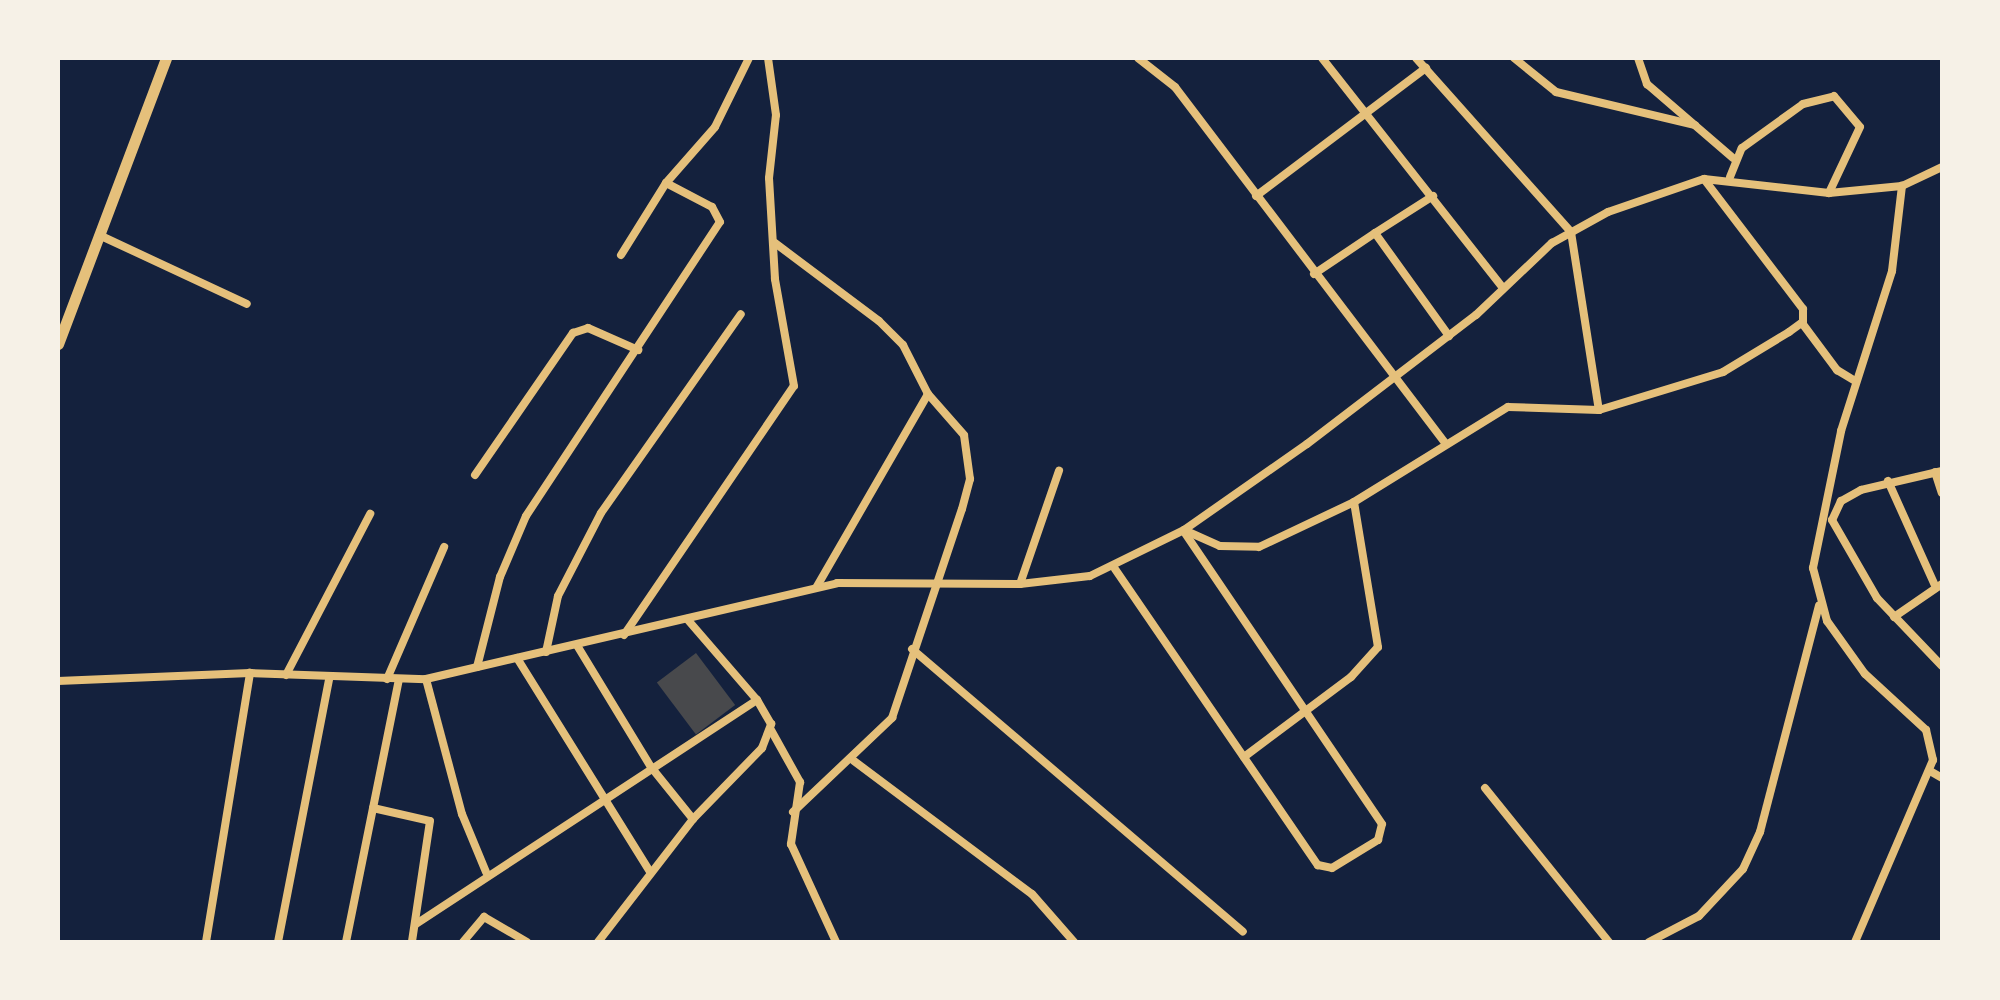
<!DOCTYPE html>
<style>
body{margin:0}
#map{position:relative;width:2000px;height:1000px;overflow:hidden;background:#14213d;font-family:"PT Sans Narrow",sans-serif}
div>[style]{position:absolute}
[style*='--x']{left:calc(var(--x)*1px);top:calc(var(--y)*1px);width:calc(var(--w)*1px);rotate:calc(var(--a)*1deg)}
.building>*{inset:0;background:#48494c;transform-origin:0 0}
.minor>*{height:8px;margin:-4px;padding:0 4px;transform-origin:4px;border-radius:4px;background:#e5c07b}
.secondary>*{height:11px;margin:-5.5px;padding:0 5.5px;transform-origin:5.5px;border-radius:5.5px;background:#e5c07b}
span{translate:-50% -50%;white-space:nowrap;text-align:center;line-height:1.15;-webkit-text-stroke:6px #f6f1e7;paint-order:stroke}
.frame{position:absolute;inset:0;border:60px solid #f6f1e7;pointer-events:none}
</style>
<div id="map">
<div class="building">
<i style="left:696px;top:653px;width:65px;height:49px;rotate:53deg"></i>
</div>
<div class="minor">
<i style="--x:1138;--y:58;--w:47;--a:38.1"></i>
<i style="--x:1175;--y:87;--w:447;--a:52.8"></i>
<i style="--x:1322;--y:58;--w:293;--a:51.8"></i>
<i style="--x:1416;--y:58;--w:233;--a:48.3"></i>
<i style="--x:1571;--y:232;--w:180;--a:81.1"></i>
<i style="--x:1514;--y:58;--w:54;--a:39"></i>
<i style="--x:1556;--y:92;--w:143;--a:13.4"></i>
<i style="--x:1638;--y:58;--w:28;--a:71"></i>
<i style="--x:1647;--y:84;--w:113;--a:40.7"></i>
<i style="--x:1730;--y:177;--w:31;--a:-68"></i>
<i style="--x:1742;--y:148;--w:75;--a:-35.8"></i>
<i style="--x:1803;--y:104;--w:32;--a:-14"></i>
<i style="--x:1834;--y:96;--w:40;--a:50"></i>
<i style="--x:1860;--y:127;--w:73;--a:115.2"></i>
<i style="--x:1256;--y:196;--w:213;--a:-37"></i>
<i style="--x:1375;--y:233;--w:69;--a:-32.5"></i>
<i style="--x:99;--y:235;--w:163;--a:25"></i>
<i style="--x:775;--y:243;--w:130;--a:36.9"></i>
<i style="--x:879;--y:321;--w:34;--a:45"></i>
<i style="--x:903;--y:345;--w:55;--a:63"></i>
<i style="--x:928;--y:394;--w:222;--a:120"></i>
<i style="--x:621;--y:255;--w:85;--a:-58"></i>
<i style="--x:666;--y:183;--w:74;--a:-48.8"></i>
<i style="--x:715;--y:127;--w:77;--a:-63.8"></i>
<i style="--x:1314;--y:274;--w:73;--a:-33.9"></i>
<i style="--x:1375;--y:233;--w:127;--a:54.3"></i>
<i style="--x:1802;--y:323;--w:59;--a:53.3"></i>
<i style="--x:1837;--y:370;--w:21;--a:31"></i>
<i style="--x:1942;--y:471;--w:83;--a:166.8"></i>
<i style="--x:1861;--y:490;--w:23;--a:151"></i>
<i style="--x:1841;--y:501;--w:21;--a:115"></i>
<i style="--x:1832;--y:520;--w:90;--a:60"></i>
<i style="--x:1877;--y:598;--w:94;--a:46.3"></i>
<i style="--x:1935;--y:472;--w:22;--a:72"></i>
<i style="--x:475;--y:475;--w:173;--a:-55.4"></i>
<i style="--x:573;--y:333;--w:16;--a:-18"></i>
<i style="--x:588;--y:328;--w:55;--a:23.7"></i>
<i style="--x:1888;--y:481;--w:117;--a:65.8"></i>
<i style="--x:1184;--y:530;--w:39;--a:24"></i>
<i style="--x:1220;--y:546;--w:39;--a:1"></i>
<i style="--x:1259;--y:547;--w:105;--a:-25.3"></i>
<i style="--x:1354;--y:502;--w:181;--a:-31.7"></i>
<i style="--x:1508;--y:407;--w:91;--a:1.9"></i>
<i style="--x:1599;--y:410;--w:130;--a:-17"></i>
<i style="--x:1723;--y:372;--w:77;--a:-31.2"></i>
<i style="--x:1789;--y:332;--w:17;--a:-36"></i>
<i style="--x:1803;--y:322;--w:13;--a:-90"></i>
<i style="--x:1803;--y:309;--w:163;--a:-127.3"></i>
<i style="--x:1115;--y:569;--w:359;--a:55.6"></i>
<i style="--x:1318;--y:865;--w:14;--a:12"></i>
<i style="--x:1332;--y:868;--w:54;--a:-31.3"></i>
<i style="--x:1378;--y:840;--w:16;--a:-76"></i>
<i style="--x:1382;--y:824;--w:350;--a:-124.1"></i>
<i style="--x:1020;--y:584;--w:120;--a:-71"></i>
<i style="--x:1894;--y:617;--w:58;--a:-34.5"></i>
<i style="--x:624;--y:635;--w:301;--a:-55.7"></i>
<i style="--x:794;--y:386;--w:109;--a:-100.1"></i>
<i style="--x:775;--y:279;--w:101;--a:-93.4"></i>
<i style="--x:769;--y:178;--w:63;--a:-83.7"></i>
<i style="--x:776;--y:115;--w:58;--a:-98"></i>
<i style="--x:578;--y:647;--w:140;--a:58.7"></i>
<i style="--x:651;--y:767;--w:67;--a:51.1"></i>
<i style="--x:912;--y:649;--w:435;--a:40.5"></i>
<i style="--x:546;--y:652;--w:57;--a:-77.9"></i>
<i style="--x:558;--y:596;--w:93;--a:-62.6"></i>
<i style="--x:601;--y:513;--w:243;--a:-54.9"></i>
<i style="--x:517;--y:658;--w:253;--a:58.1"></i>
<i style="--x:477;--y:667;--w:93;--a:-75.7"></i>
<i style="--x:500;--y:577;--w:66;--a:-66.9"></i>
<i style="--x:526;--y:516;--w:352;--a:-56.6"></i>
<i style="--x:720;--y:222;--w:17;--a:-118"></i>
<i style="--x:712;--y:207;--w:52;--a:-152.4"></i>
<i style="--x:286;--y:675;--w:182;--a:-62.4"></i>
<i style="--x:387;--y:679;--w:144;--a:-66.6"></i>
<i style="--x:426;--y:679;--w:140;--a:75.1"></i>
<i style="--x:462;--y:814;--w:63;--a:67.5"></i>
<i style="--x:58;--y:681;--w:192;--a:-2.4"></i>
<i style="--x:250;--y:673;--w:176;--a:2"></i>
<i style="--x:426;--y:679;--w:422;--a:-13.1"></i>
<i style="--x:837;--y:583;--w:183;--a:0.3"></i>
<i style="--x:1020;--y:584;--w:70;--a:-6.5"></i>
<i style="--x:1090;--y:576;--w:105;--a:-26.1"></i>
<i style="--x:1184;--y:530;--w:150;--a:-35"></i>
<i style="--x:1307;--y:444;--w:213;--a:-37.4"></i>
<i style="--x:1476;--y:315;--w:105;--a:-43.5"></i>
<i style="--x:1552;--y:243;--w:64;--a:-29"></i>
<i style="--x:1608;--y:212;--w:102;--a:-19"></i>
<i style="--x:1704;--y:179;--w:126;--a:6.4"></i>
<i style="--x:1829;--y:193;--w:73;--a:-5.5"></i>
<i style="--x:1902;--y:186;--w:44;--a:-25.4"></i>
<i style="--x:771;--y:730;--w:60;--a:60.9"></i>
<i style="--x:800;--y:782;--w:63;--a:98.3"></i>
<i style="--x:791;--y:844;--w:108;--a:65.3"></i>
<i style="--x:1244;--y:757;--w:134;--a:-36.8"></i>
<i style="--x:1351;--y:677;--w:40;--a:-48"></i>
<i style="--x:1378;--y:647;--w:147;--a:-99.4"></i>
<i style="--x:854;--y:761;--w:222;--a:36.8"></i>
<i style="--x:1032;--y:894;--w:64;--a:48.8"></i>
<i style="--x:1930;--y:771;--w:14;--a:30"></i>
<i style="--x:1485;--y:788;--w:198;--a:51.2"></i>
<i style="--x:373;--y:808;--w:58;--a:12.8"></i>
<i style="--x:430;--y:821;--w:122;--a:98.5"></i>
<i style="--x:793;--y:812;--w:137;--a:-43.5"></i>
<i style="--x:892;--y:718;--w:220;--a:-71.5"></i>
<i style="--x:962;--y:509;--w:31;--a:-75"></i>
<i style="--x:970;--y:479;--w:44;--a:-97.8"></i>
<i style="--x:964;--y:435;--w:55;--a:-131.3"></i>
<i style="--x:416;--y:924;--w:408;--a:-33.3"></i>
<i style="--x:757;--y:700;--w:107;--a:-130.8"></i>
<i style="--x:206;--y:942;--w:273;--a:-80.7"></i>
<i style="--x:278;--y:942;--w:268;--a:-79"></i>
<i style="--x:346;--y:942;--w:268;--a:-78.6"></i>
<i style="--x:463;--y:942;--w:33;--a:-50"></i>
<i style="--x:484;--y:917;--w:50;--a:30.2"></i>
<i style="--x:598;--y:942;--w:155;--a:-52.3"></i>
<i style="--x:693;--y:819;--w:99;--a:-45.8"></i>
<i style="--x:762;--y:748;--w:26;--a:-69"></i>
<i style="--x:771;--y:724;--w:28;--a:-120"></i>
<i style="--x:1649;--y:942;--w:56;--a:-27.5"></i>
<i style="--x:1699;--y:916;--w:64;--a:-46.9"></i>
<i style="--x:1743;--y:869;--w:41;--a:-65.3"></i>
<i style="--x:1760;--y:832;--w:234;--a:-75.4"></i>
<i style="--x:1855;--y:942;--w:198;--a:-66.8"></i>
<i style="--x:1933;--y:760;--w:31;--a:-103"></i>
<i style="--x:1926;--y:730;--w:83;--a:-137.4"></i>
<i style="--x:1865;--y:674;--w:65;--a:-125.6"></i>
<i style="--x:1827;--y:621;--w:55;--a:-104.8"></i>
<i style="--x:1813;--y:568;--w:140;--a:-78.4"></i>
<i style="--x:1841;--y:431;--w:168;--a:-72.3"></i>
<i style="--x:1892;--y:271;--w:86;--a:-83.3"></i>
</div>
<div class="secondary">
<i style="--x:58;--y:344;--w:306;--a:-69.3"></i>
</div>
<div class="frame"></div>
</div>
